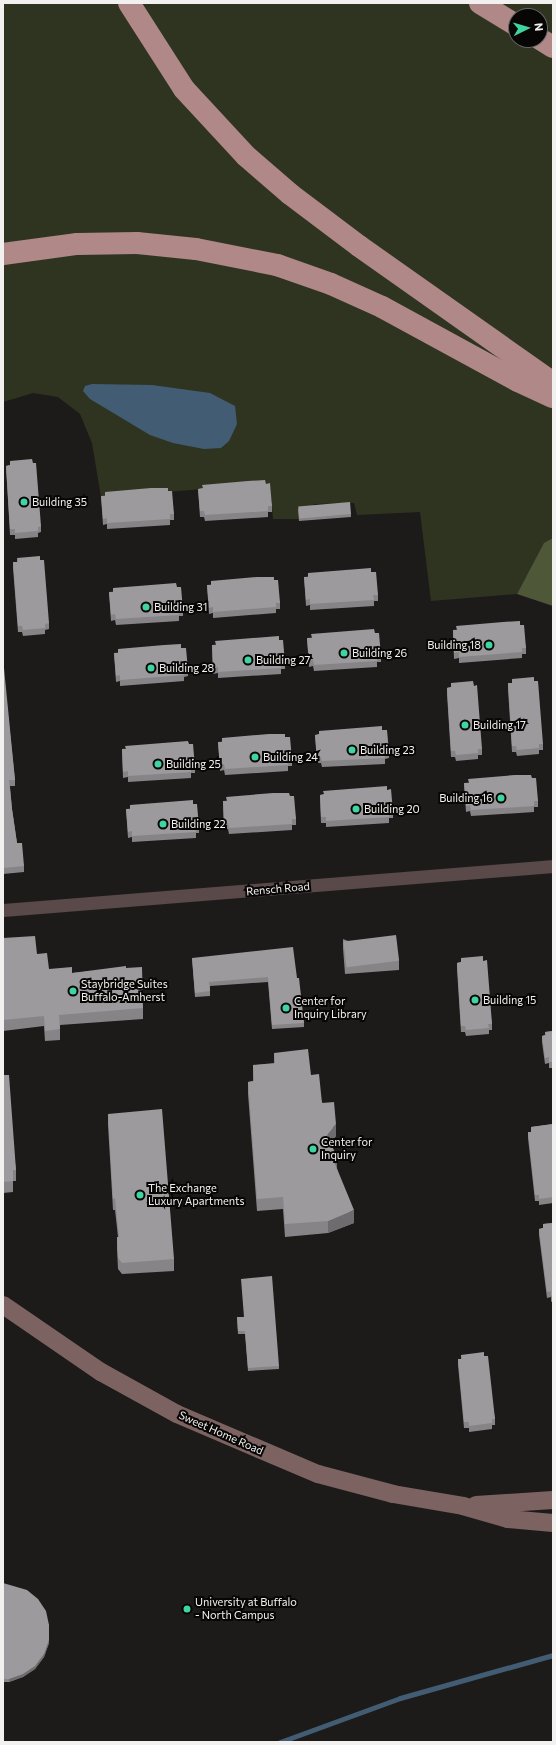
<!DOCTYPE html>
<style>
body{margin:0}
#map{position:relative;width:556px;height:1745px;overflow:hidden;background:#1d1b19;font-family:Commissioner,sans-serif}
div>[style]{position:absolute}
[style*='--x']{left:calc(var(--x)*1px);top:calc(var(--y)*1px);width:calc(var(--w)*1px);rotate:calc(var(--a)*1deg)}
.green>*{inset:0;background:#2f3421}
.forest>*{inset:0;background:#4f5739}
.water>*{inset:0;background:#425d73}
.stream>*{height:5px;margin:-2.5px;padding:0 2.5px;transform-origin:2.5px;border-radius:2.5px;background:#425d73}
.minor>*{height:13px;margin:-6.5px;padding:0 6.5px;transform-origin:6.5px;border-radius:6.5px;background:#594949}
.secondary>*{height:18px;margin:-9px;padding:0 9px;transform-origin:9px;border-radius:9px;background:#7c6362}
.motorway>*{height:22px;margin:-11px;padding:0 11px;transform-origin:11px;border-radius:11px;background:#af8887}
.wall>*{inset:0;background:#878487}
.shaded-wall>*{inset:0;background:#6e6c6e}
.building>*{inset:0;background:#9d9a9d;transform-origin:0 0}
.dots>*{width:11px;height:11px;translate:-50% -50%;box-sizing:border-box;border:2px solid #070605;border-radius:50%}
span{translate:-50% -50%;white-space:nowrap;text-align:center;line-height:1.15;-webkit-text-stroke:4px #070605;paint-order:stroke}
.poi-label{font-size:11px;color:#f3f1f0}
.left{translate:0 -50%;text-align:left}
.right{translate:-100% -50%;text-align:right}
.street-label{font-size:11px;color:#f3f1f0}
.frame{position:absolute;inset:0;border:4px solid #f3f1f0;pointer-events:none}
.north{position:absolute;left:508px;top:8px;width:40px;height:40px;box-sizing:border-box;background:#070605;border:1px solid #656463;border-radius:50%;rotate:85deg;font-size:11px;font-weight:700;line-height:16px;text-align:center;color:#f3f1f0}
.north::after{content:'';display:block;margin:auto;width:14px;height:18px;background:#40d4a2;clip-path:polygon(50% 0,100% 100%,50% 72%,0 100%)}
</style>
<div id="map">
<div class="green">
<i style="clip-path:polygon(evenodd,3px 3px,553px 3px,553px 538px,544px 544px,517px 594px,431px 601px,420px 512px,357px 515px,354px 503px,314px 504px,315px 519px,273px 519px,270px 484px,101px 497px,92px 443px,80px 414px,58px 397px,33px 393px,3px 402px,3px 3px,516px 16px,540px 16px,540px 40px,516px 40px,516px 16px)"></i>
</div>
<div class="forest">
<i style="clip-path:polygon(553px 538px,553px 606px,517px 594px,544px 543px)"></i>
</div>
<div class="water">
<i style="clip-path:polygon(92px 384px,152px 385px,210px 393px,235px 406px,237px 424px,229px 441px,221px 448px,204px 449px,173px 443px,150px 435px,90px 399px,83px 391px,85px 386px)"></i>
</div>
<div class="stream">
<i style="--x:280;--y:1742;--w:128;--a:-20.1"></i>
<i style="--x:400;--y:1698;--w:159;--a:-15.7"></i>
</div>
<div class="minor">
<i style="--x:3;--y:910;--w:552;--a:-4.57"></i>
</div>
<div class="secondary">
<i style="--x:3;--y:1305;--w:119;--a:34.4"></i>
<i style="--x:101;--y:1372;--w:87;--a:28.9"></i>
<i style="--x:177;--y:1414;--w:153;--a:23.1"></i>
<i style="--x:318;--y:1474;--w:78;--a:14.9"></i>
<i style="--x:393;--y:1494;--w:71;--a:9.7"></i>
<i style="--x:463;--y:1506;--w:47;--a:16.1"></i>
<i style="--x:508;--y:1519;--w:45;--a:5.1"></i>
<i style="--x:476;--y:1505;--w:77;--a:-3.7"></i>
</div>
<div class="motorway">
<i style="--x:129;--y:3;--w:102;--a:57.4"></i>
<i style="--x:184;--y:89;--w:91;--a:47.2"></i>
<i style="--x:246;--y:156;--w:58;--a:40.8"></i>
<i style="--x:290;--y:194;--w:86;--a:37"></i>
<i style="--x:359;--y:246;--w:237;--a:35.2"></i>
<i style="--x:480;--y:3;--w:42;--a:31.4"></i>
<i style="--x:540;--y:39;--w:15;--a:32"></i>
<i style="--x:3;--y:254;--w:75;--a:-7.7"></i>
<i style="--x:77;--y:244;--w:60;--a:-1"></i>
<i style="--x:137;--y:243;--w:59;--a:5.8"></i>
<i style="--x:196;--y:249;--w:83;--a:11.2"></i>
<i style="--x:277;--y:265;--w:57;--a:19.4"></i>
<i style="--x:331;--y:284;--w:56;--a:24.3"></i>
<i style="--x:382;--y:307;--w:155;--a:28.6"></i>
<i style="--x:518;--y:381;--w:38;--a:25"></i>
</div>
<div class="wall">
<i style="clip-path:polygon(10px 461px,41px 526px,41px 532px,38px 533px,38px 537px,15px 539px,15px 535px,10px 535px,6px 466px,10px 465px)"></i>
<i style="clip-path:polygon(266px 484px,272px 506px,272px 512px,268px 512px,268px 517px,205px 521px,204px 517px,200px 517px,198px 489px)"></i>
<i style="clip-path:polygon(168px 491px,174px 514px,174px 520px,170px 520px,170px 525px,107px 529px,107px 524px,103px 525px,101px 496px)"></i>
<i style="clip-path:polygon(298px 509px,351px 514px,351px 517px,299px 521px)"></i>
<i style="clip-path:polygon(17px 558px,49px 623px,49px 629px,45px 630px,45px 634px,23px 636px,22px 632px,18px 632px,13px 568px,13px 562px,17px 562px)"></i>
<i style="clip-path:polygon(371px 572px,378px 595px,378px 601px,374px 601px,374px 606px,310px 610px,310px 605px,306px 606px,304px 577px)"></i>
<i style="clip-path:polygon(274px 580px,280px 603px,280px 609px,276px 609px,276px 613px,213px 618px,213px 613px,209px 614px,207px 585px)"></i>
<i style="clip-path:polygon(177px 587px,183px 610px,183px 616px,179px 616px,179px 621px,116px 625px,115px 620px,111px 621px,109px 592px)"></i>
<i style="clip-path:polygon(520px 625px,526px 648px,526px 654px,522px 654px,522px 658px,459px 663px,459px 658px,454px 659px,453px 630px)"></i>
<i style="clip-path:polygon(375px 633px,381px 656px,381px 662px,377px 662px,377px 667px,314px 671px,313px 666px,309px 667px,307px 638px)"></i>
<i style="clip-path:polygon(279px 640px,285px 663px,285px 669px,281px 669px,281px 674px,218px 678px,218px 673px,213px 674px,212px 645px)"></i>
<i style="clip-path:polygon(181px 648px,188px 670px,188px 676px,184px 677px,184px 681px,120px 686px,120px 681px,116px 682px,114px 653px)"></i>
<i style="clip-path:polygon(3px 668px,15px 780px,15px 786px,10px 786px,12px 809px,17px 843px,24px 866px,24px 872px,3px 874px)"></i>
<i style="clip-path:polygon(512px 679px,543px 744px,543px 750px,539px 750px,539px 754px,517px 756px,516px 752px,512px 752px,508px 689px,508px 683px,512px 683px)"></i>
<i style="clip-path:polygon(451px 683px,482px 749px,482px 755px,478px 755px,478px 759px,456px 761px,455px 757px,451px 757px,447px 694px,447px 688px,451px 687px)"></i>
<i style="clip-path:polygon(382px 730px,389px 752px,389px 758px,385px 759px,385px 764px,322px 767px,321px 763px,317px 763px,315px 735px)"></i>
<i style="clip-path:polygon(285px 737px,292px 760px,292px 766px,288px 766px,288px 771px,225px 775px,224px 770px,220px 771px,218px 742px)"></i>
<i style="clip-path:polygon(189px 744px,195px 767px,195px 773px,191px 773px,191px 778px,128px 782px,128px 777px,123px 778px,122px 749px)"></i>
<i style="clip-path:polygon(532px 778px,538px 801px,538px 807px,534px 807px,534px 812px,471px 816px,470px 811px,466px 812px,464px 783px)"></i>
<i style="clip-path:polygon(387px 790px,393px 812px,393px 818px,389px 818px,389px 823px,326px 827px,326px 823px,321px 823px,320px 795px)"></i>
<i style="clip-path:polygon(290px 796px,296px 819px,296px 825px,292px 825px,292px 830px,229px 834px,228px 829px,224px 830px,223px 801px)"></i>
<i style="clip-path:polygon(193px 804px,199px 827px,199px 833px,196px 833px,196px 838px,132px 842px,132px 837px,128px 838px,126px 809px)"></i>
<i style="clip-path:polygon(3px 938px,37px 954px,49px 969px,72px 973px,126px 968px,143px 1008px,143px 1019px,60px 1025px,60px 1040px,45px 1041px,44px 1026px,3px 1031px)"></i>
<i style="clip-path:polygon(343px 939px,399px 961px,399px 970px,345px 974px,343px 948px)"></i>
<i style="clip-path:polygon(192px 958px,297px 978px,304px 1023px,304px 1027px,272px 1029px,268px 982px,210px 986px,210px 996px,195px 997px)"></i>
<i style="clip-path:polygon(461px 958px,483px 961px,492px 1024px,492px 1030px,489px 1030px,489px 1034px,466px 1036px,465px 1032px,461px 1032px,457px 969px,457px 963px,461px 962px)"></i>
<i style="clip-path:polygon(553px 1031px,553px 1068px,549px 1068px,549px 1063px,545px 1064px,542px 1042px,542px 1036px,545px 1035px,545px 1032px)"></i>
<i style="clip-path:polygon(274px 1053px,311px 1075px,336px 1136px,331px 1143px,337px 1169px,354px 1223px,328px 1233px,285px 1237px,283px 1209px,257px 1211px,248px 1094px,248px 1082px,253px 1081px,253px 1065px,274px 1064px)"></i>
<i style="clip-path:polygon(3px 1075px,16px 1170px,16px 1181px,13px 1181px,13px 1192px,3px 1193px)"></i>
<i style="clip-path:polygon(108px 1114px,174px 1259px,174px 1271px,122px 1274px,118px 1269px,117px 1249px,117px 1237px,118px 1237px,115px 1210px,113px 1210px,108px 1125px)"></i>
<i style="clip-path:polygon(553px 1124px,553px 1203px,539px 1205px,539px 1201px,535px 1201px,528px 1138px,528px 1132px,531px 1132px,531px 1127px)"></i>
<i style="clip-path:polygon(553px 1223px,553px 1301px,551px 1302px,551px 1297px,547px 1298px,539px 1235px,539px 1229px,543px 1228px,543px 1224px)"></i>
<i style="clip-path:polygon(237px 1317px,279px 1366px,279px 1369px,248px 1371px,245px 1334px,238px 1334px)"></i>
<i style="clip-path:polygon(461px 1355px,484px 1356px,495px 1419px,495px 1425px,492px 1425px,492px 1429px,469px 1432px,469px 1428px,464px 1428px,458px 1365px,458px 1359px,461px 1359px)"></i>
<i style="clip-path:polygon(3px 1583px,49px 1625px,49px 1643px,44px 1657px,35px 1669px,23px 1677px,9px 1682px,3px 1682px)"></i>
</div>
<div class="shaded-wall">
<i style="clip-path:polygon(336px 1124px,336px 1136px,327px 1147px,327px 1135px)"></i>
<i style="clip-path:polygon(337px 1157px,337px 1170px,333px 1159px)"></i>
<i style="clip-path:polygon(354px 1210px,354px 1223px,328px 1233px,328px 1221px)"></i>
<i style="clip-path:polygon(49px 1640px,49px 1643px,44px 1657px,35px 1669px,23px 1677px,9px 1682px,9px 1679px)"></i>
</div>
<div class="building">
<i style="clip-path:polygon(32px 459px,33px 463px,36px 463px,41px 526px,38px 527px,38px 531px,15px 533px,15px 529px,10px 529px,6px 466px,10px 465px,10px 461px)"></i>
<i style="clip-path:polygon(265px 480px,266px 484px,270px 483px,272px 506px,268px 506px,268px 511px,205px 515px,204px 511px,200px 511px,198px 489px,203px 488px,202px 485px,248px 481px)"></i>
<i style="clip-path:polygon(151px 488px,168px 488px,168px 491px,172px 491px,174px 514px,170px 514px,170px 519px,107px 523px,107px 518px,103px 519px,101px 496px,105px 496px,105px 492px)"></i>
<i style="left:350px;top:502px;width:12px;height:52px;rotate:85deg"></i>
<i style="clip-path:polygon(40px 556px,40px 560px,44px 560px,49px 623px,45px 624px,45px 628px,23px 630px,22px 626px,18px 626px,13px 562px,18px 562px,17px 558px)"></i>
<i style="clip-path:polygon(371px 568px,371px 572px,376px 572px,378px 595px,373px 595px,374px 600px,310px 604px,310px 599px,306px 600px,304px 577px,308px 577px,308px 573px)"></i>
<i style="clip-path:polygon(257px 577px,274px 577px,274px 580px,278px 580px,280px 603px,276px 603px,276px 607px,213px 612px,213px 607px,209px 608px,207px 585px,211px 585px,211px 581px)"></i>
<i style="clip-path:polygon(176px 583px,177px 587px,181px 587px,183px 610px,179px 610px,179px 615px,116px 619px,115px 614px,111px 615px,109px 592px,113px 592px,113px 588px)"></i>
<i style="clip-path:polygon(520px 621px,520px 625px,524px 625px,526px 648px,522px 648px,522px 652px,459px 657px,459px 652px,454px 653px,453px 630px,457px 630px,456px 626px,503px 622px)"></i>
<i style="clip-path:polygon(374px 629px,375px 633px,379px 633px,381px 656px,377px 656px,377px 661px,314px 665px,313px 660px,309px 661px,307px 638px,312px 638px,311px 634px)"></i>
<i style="clip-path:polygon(279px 636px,279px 640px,283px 640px,285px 663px,281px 663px,281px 668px,218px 672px,218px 667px,213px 668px,212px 645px,216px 645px,215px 641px)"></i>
<i style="clip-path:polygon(181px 644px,181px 648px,186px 648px,188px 670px,183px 671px,184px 675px,120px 680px,120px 675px,116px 676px,114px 653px,118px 653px,118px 649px,164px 645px)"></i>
<i style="clip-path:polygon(3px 668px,4px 668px,15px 780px,9px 780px,12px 809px,17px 843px,22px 843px,24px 866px,3px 868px)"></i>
<i style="clip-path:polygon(534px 677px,534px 681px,538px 681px,543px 744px,539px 744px,539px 748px,517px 750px,516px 746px,512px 746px,508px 683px,512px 683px,512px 679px)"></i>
<i style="clip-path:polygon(473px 681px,474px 686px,477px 685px,482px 749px,478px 749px,478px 753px,456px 755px,455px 751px,451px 751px,447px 688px,451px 687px,451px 683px)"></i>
<i style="clip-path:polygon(382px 726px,382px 730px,387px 730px,389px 752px,384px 753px,385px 758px,322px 761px,321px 757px,317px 757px,315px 735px,319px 734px,319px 731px)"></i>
<i style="clip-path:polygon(269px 734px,285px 734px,285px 737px,290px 737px,292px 760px,287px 760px,288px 765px,225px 769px,224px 764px,220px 765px,218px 742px,222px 742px,222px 738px)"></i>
<i style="clip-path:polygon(188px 741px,189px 744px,193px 744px,195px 767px,191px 767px,191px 772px,128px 776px,128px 771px,123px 772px,122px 749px,126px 749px,125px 746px)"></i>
<i style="clip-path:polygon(515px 775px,531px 775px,532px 778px,536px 778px,538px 801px,534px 801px,534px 806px,471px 810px,470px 805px,466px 806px,464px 783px,469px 783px,468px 779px)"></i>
<i style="clip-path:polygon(387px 786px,387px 790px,391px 789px,393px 812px,389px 812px,389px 817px,326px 821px,326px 817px,321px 817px,320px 795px,324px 794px,323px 791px)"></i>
<i style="clip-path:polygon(273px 793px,289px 793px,290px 796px,294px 796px,296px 819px,292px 819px,292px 824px,229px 828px,228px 823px,224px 824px,223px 801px,227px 801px,226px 797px)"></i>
<i style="clip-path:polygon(193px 800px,193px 804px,197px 804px,199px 827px,195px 827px,196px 832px,132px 836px,132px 831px,128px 832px,126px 809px,130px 809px,130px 805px)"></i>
<i style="left:396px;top:935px;width:26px;height:53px;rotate:83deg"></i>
<i style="clip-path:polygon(35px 936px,37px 954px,47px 953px,49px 969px,72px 967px,72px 973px,126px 966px,126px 968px,142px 967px,143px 1008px,59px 1015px,60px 1029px,45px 1031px,44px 1016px,3px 1020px,3px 938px)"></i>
<i style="clip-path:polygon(293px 947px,297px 978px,299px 978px,304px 1023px,272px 1025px,268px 977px,209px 982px,210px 991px,195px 993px,192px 958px)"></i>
<i style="clip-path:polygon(483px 956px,483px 961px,487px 960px,492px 1024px,488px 1024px,489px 1028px,466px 1030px,465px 1026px,461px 1026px,457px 963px,461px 962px,461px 958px)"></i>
<i style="clip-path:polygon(553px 1031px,553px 1062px,549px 1062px,549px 1057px,545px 1058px,542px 1036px,546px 1035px,545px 1032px)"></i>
<i style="clip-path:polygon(308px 1049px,311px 1075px,319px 1074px,322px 1103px,334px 1102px,336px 1124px,327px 1135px,337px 1157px,333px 1159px,354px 1210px,328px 1221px,285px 1224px,283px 1197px,257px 1199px,248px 1082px,254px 1081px,253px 1065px,275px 1063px,274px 1053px)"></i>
<i style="clip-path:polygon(3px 1075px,9px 1075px,16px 1170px,13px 1170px,13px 1181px,3px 1182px)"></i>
<i style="clip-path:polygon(162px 1109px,174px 1259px,122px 1263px,118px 1258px,117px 1237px,119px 1237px,115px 1198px,113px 1199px,108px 1114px)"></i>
<i style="clip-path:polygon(553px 1124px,553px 1197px,539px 1199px,539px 1195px,535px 1195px,528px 1132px,531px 1132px,531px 1127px)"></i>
<i style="clip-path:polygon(553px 1223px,553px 1295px,551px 1296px,551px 1291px,547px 1292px,539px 1229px,543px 1228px,543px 1224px)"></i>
<i style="clip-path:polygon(272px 1276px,279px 1366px,248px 1368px,245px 1331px,238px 1331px,237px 1317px,244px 1317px,241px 1279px)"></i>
<i style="clip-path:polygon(553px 1324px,553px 1337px,552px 1325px)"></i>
<i style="clip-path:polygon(484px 1352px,484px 1356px,488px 1356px,495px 1419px,492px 1419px,492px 1423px,469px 1426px,469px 1422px,464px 1422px,458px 1359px,462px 1359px,461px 1355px)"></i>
<i style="clip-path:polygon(3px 1583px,27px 1590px,38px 1599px,46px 1611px,49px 1625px,49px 1640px,44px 1654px,35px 1666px,23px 1674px,9px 1679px,3px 1679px)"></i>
</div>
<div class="dots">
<i style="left:24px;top:502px;background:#40d4a2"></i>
<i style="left:146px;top:607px;background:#40d4a2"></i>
<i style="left:489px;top:645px;background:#40d4a2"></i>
<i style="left:344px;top:653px;background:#40d4a2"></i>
<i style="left:248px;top:660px;background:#40d4a2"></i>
<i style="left:151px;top:668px;background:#40d4a2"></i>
<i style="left:465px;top:725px;background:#40d4a2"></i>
<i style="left:352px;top:750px;background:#40d4a2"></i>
<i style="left:255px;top:757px;background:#40d4a2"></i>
<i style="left:158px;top:764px;background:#40d4a2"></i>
<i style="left:501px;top:798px;background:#40d4a2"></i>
<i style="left:356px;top:809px;background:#40d4a2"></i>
<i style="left:163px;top:824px;background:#40d4a2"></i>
<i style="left:73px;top:991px;background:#40d4a2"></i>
<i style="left:475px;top:1000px;background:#40d4a2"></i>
<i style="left:286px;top:1008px;background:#40d4a2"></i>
<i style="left:313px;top:1149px;background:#40d4a2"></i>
<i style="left:140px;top:1195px;background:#40d4a2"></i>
<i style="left:187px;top:1609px;background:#40d4a2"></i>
</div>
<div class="poi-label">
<span class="left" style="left:32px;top:502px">Building 35</span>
<span class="left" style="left:154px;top:607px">Building 31</span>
<span class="right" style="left:481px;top:645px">Building 18</span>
<span class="left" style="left:352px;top:653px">Building 26</span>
<span class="left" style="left:256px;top:660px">Building 27</span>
<span class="left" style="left:159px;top:668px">Building 28</span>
<span class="left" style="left:473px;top:725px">Building 17</span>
<span class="left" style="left:360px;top:750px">Building 23</span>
<span class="left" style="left:263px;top:757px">Building 24</span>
<span class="left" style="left:166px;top:764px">Building 25</span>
<span class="right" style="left:493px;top:798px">Building 16</span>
<span class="left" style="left:364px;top:809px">Building 20</span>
<span class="left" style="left:171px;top:824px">Building 22</span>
<span class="left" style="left:81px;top:991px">Staybridge Suites<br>Buffalo-Amherst</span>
<span class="left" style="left:483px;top:1000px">Building 15</span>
<span class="left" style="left:294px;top:1008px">Center for<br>Inquiry Library</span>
<span class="left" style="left:321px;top:1149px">Center for<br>Inquiry</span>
<span class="left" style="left:148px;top:1195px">The Exchange<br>Luxury Apartments</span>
<span class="left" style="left:195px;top:1609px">University at Buffalo<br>- North Campus</span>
</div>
<div class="street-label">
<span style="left:278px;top:889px;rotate:-5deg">Rensch Road</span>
<span style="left:221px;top:1433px;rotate:24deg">Sweet Home Road</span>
</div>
<div class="frame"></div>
<div class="north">N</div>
</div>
